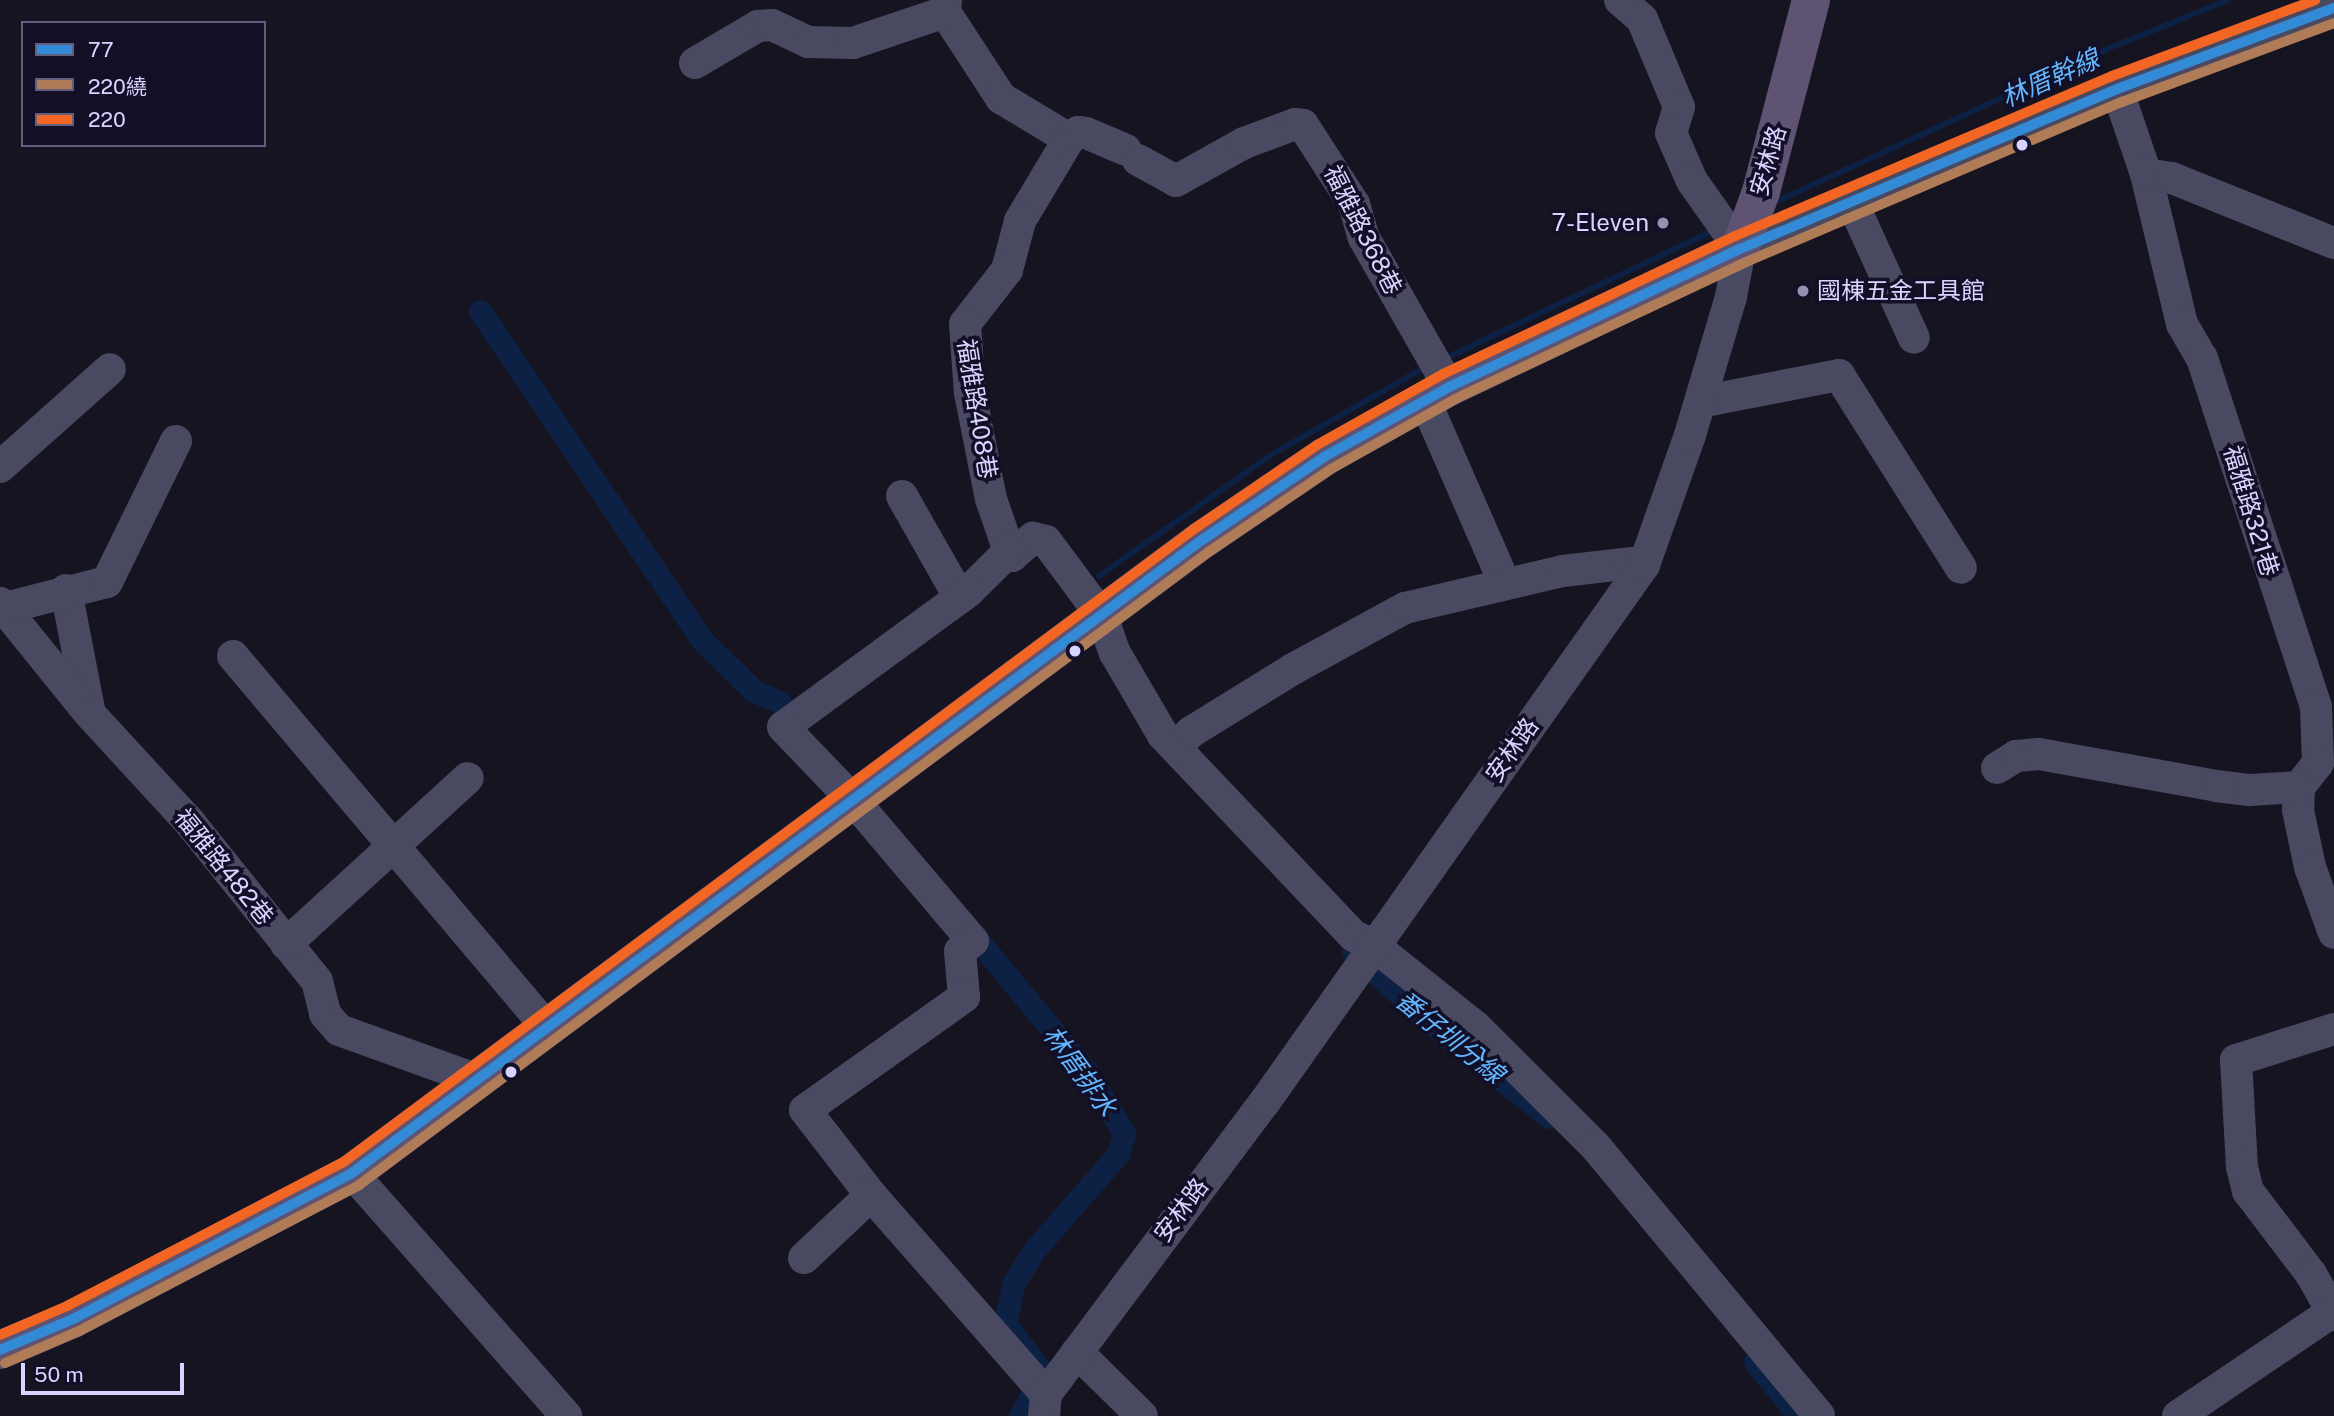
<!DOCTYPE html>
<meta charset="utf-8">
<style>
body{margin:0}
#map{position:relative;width:2334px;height:1416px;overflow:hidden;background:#161421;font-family:"Public Sans","Noto Sans TC",sans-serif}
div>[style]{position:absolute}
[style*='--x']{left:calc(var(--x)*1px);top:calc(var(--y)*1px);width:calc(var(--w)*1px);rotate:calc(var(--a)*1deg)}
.stream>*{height:6px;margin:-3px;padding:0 3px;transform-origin:3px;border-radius:3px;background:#0d2144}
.canal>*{height:23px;margin:-11.5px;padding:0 11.5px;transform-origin:11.5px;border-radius:11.5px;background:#0d2144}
.minor>*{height:32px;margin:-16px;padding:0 16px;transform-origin:16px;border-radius:16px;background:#4a4962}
.major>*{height:38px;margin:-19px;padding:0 19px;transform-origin:19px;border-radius:19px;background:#5e5373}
.bus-1>*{height:10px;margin:-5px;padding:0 5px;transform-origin:5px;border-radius:5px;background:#338bd7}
.bus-2>*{height:10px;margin:-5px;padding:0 5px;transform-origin:5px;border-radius:5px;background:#b07c57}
.bus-3>*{height:10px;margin:-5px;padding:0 5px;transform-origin:5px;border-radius:5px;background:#f26522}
.dots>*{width:19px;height:19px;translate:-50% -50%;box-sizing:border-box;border:4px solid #130f26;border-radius:50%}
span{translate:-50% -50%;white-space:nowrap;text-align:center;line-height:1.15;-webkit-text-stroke:7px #130f26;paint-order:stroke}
.street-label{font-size:24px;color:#d9d4ff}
.poi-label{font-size:24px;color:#d9d4ff}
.right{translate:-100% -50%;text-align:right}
.left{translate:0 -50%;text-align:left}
.water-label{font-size:26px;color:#62b6ff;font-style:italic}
.legend{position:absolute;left:21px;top:21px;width:245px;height:126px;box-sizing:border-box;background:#130f26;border:2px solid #625e7d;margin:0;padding:9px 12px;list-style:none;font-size:21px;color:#d9d4ff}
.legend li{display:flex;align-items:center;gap:14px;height:35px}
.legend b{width:35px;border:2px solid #625e7d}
.scale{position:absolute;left:21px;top:1363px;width:163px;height:32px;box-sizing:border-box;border:4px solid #d9d4ff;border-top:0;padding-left:9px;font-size:21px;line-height:24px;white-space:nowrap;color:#d9d4ff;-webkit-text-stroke:5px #130f26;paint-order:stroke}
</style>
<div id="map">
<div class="stream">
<i style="--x:1773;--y:203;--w:376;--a:-24.7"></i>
<i style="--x:2115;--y:46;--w:122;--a:-22.2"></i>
<i style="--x:1444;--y:359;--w:300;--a:-25.5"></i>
<i style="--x:1099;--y:576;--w:210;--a:-35.1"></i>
<i style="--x:1271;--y:455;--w:180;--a:-29.7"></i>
</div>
<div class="canal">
<i style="--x:480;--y:311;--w:397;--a:56"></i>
<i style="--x:702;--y:640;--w:73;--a:44.4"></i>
<i style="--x:754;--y:691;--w:28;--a:23"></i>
<i style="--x:966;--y:926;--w:190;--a:50.3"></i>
<i style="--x:1087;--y:1072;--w:71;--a:58.8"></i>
<i style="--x:1124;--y:1133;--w:22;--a:106"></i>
<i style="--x:1118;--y:1154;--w:126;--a:131.1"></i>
<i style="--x:1035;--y:1249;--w:39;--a:122"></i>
<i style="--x:1014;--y:1282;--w:42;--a:102.4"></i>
<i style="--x:1005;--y:1323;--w:63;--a:52.8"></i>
<i style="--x:1043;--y:1373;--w:49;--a:118.1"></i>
<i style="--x:1353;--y:952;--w:118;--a:42.2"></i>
<i style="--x:1440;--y:1031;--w:139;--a:38.3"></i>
<i style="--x:1755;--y:1362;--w:70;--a:50.8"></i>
</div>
<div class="minor">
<i style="--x:946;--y:0;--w:12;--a:95"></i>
<i style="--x:945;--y:12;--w:103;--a:56.9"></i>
<i style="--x:1001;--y:98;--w:79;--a:31.1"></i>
<i style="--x:1069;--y:139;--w:96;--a:120.9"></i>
<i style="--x:1020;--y:221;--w:51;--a:104.9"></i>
<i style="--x:1007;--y:270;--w:68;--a:127.9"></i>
<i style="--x:965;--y:324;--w:69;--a:85.9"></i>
<i style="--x:970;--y:393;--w:108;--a:78.8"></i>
<i style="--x:991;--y:499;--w:55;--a:70.9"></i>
<i style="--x:1009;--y:551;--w:6;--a:59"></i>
<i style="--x:1012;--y:556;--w:28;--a:-41"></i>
<i style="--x:1033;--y:538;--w:13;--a:13"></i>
<i style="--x:1046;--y:541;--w:94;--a:53.3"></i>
<i style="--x:1102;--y:616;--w:39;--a:71"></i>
<i style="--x:1115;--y:653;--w:95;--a:59.7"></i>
<i style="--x:1163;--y:735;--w:277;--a:46.5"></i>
<i style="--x:1354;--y:936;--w:21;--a:25"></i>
<i style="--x:1373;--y:945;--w:130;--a:38.5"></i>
<i style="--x:1475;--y:1026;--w:171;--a:45"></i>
<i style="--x:1596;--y:1147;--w:349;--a:50.3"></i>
<i style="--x:1620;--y:0;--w:29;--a:41"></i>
<i style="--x:1642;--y:19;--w:95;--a:67.2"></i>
<i style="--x:1679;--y:107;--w:27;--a:107"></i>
<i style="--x:1671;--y:133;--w:52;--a:66.4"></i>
<i style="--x:1692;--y:181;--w:83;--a:54.8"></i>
<i style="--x:695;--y:63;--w:73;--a:-30.4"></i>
<i style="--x:758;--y:26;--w:14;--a:-4"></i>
<i style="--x:772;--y:25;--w:40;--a:25"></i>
<i style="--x:808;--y:42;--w:45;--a:1.3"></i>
<i style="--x:853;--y:43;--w:97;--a:-18.6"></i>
<i style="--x:2117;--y:89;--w:90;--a:71.2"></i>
<i style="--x:2146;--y:174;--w:154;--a:76.5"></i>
<i style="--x:2182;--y:324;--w:39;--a:60"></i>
<i style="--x:2202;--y:358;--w:367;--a:71.9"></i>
<i style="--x:2316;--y:707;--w:56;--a:88"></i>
<i style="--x:2318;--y:763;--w:31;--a:128"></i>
<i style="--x:2299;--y:787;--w:23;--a:92"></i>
<i style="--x:2298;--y:810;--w:58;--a:78.1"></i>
<i style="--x:2310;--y:867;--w:70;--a:70"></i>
<i style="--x:1069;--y:139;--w:11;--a:-38"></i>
<i style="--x:1078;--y:132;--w:8;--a:7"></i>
<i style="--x:1086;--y:133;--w:43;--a:23"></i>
<i style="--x:1138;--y:160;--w:43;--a:28.9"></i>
<i style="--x:1176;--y:181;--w:78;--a:-29.2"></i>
<i style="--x:1244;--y:143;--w:54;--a:-20.4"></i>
<i style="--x:1295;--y:124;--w:8;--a:7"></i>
<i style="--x:1303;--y:125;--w:94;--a:57.2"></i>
<i style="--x:1354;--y:204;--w:35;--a:74"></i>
<i style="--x:1364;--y:238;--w:172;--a:60.3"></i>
<i style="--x:2146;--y:174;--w:26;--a:9"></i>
<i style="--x:2172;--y:178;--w:175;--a:21.9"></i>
<i style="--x:1852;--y:202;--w:149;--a:65.5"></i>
<i style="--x:1740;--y:249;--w:410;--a:-23"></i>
<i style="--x:2117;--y:89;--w:232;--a:-20.5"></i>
<i style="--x:1425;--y:401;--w:200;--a:66.4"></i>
<i style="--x:1700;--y:402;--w:142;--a:-11"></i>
<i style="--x:1839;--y:375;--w:228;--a:57.7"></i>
<i style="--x:0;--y:467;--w:147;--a:-41.7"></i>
<i style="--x:902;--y:496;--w:117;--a:60.4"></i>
<i style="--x:1009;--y:551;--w:57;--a:135"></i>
<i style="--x:969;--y:591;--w:230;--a:143.8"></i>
<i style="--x:783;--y:727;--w:104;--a:46.2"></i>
<i style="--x:855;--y:802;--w:182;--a:49.7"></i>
<i style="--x:973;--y:941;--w:16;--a:142"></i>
<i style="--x:960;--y:951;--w:46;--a:85"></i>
<i style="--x:964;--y:997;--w:195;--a:144.6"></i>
<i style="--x:805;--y:1110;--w:108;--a:52.2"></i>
<i style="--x:871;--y:1195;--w:265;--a:48.7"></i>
<i style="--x:66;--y:590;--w:121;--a:79.1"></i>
<i style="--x:0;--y:603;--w:143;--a:51"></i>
<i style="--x:90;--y:714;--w:149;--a:47.4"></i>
<i style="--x:191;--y:824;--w:201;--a:51.3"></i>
<i style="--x:317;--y:981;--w:34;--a:76"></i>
<i style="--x:325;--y:1014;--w:21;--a:49"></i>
<i style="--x:339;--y:1030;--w:145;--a:19.8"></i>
<i style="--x:5;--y:608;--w:105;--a:-14.3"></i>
<i style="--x:107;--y:582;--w:157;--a:-63.9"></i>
<i style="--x:233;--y:656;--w:486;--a:49.8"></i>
<i style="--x:1176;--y:748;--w:22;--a:-47"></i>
<i style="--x:1191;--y:732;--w:120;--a:-31.7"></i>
<i style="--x:1293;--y:669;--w:128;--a:-28.6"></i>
<i style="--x:1405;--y:608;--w:162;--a:-13.2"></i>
<i style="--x:1563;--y:571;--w:68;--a:-6.7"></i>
<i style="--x:1631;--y:563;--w:13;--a:9"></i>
<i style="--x:1997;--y:768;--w:22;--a:-32"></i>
<i style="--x:2016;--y:756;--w:23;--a:-5"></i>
<i style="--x:2039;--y:754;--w:180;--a:10.2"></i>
<i style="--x:2216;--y:786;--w:34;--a:7"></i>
<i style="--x:2250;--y:790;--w:49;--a:-3.5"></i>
<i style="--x:286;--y:944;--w:246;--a:-42.4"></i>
<i style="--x:2334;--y:1029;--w:103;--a:162.4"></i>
<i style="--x:2236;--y:1060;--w:107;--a:86.8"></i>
<i style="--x:2242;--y:1167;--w:25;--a:76"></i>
<i style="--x:2248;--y:1191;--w:104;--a:52.8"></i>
<i style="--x:2311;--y:1274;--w:47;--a:60.7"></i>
<i style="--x:352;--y:1173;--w:324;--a:48.6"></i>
<i style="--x:804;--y:1258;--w:92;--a:-43.2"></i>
<i style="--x:1077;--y:1352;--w:91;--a:44.6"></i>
<i style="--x:1044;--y:1416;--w:22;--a:-85"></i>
<i style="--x:1046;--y:1394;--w:364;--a:-53.2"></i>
<i style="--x:1264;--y:1103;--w:659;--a:-54.77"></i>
<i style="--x:1644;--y:565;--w:138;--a:-70.5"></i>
<i style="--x:1690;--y:435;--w:144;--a:-73.5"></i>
<i style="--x:1731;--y:297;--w:49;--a:-79.4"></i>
<i style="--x:2178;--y:1416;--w:186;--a:-34"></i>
</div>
<div class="major">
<i style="--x:0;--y:1350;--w:79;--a:-23"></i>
<i style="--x:73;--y:1319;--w:315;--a:-27.6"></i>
<i style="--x:352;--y:1173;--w:1060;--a:-36.68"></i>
<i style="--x:1202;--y:540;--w:148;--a:-34.2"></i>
<i style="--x:1324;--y:457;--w:143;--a:-29.2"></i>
<i style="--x:1449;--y:387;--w:322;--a:-25.4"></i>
<i style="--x:1740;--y:249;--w:61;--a:-69.8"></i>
<i style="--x:1761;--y:192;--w:198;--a:-75.4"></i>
</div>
<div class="bus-1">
<i style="--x:0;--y:1350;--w:79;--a:-23"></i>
<i style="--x:73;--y:1319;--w:315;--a:-27.6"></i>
<i style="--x:352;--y:1173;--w:1060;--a:-36.68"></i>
<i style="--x:1202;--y:540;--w:148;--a:-34.2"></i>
<i style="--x:1324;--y:457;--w:143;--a:-29.2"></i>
<i style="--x:1449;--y:387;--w:322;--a:-25.4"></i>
<i style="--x:1740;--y:249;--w:410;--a:-23"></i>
<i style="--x:2117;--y:89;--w:232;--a:-20.5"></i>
</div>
<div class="bus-2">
<i style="--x:5;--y:1363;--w:81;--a:-23.4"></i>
<i style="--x:79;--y:1331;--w:316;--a:-27.5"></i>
<i style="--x:359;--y:1185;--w:1061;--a:-36.69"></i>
<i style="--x:1210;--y:551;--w:146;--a:-34.1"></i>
<i style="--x:1331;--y:469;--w:142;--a:-29.4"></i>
<i style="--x:1455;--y:399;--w:322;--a:-25.2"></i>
<i style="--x:1746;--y:262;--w:409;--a:-23.1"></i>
<i style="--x:2122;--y:102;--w:226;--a:-20.4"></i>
</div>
<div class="bus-3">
<i style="--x:0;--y:1335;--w:73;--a:-23.4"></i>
<i style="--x:67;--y:1306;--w:314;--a:-27.5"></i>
<i style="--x:345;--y:1161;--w:1058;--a:-36.66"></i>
<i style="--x:1194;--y:529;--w:149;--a:-34.3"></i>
<i style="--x:1317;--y:445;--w:145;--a:-29.4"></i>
<i style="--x:1443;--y:374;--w:323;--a:-25.3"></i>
<i style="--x:1735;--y:236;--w:410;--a:-23"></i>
<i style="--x:2112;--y:76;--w:217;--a:-20.5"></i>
</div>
<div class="dots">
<i style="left:2022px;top:145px;background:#d9d4ff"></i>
<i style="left:1663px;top:223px;background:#9591b1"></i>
<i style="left:1803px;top:291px;background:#9591b1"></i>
<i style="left:1075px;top:651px;background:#d9d4ff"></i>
<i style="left:511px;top:1072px;background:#d9d4ff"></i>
</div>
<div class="street-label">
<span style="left:1768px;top:161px;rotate:-74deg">安林路</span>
<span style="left:1363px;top:230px;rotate:63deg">福雅路368巷</span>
<span style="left:977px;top:409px;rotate:81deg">福雅路408巷</span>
<span style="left:2251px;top:511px;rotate:73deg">福雅路321巷</span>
<span style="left:1512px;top:750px;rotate:-55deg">安林路</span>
<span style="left:224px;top:867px;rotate:51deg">福雅路482巷</span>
<span style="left:1181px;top:1210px;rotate:-53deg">安林路</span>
</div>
<div class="poi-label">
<span class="right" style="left:1649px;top:223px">7-Eleven</span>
<span class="left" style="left:1817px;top:291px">國棟五金工具館</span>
</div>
<div class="water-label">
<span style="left:2050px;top:78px;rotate:-24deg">林厝幹線</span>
<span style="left:1450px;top:1037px;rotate:39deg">番仔圳分線</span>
<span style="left:1080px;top:1071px;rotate:54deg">林厝排水</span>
</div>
<ul class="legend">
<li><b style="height:9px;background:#338bd7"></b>77</li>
<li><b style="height:9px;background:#b07c57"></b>220繞</li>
<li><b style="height:9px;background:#f26522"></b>220</li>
</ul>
<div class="scale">50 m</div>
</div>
